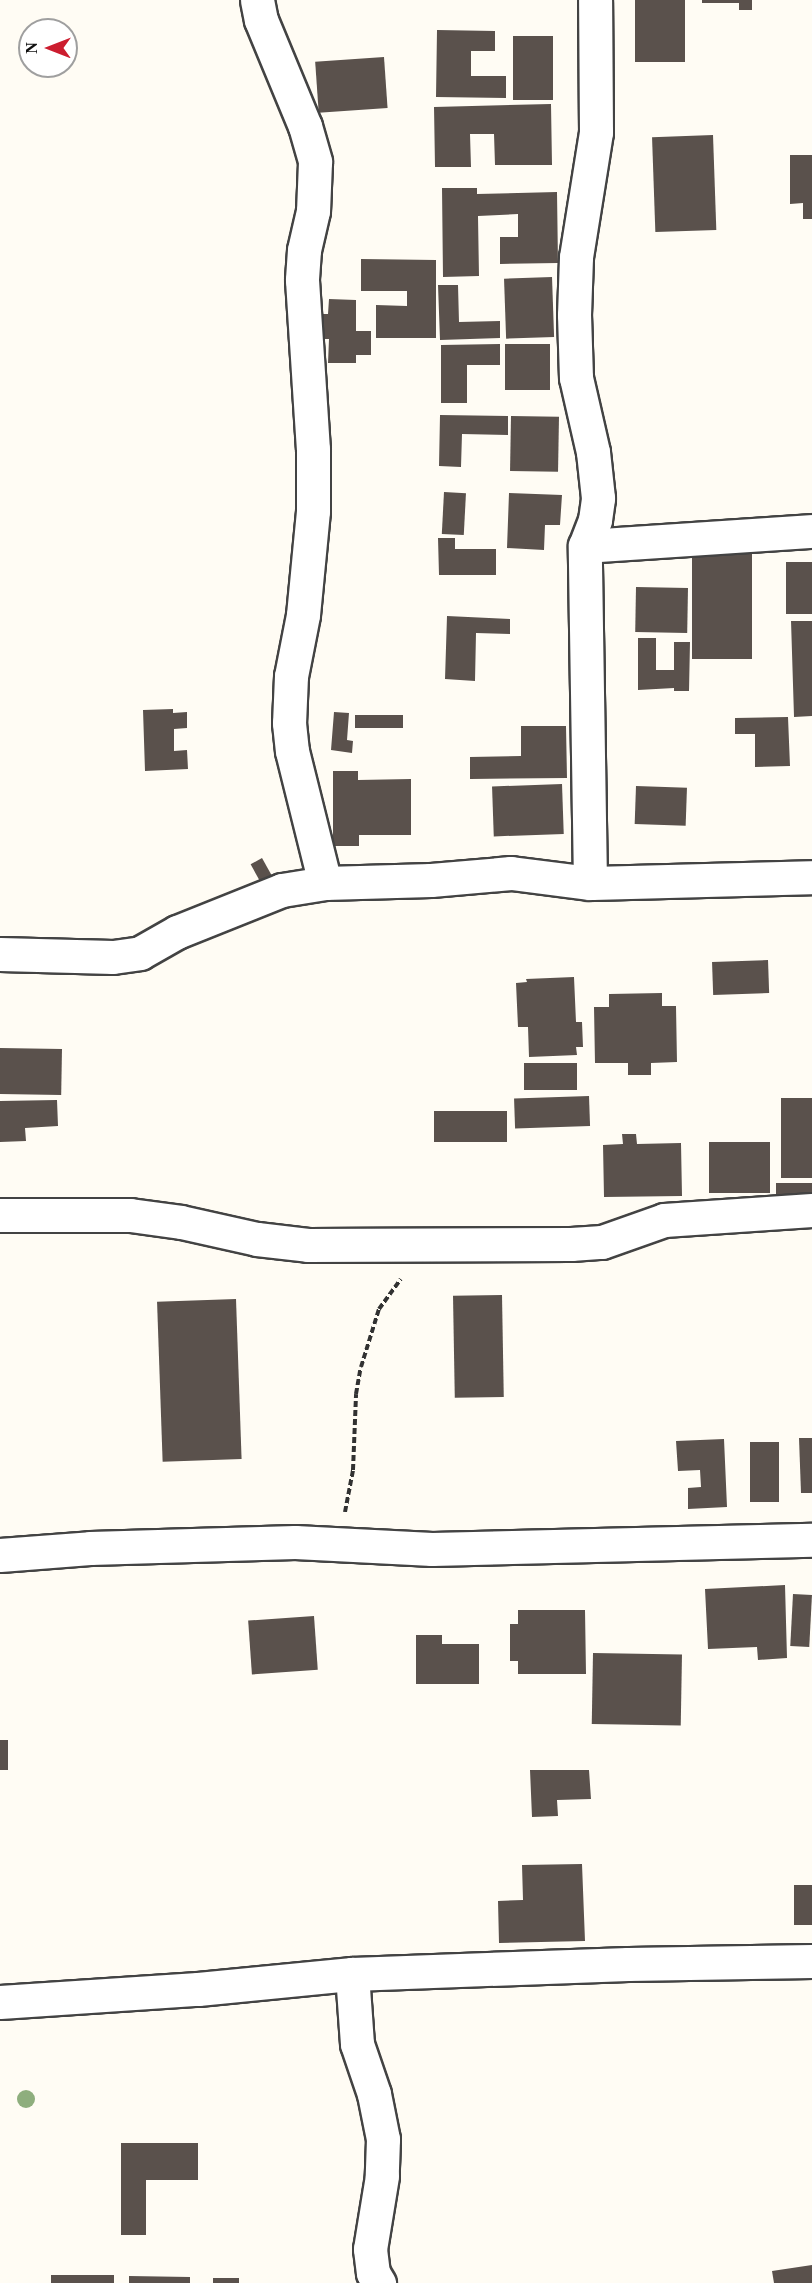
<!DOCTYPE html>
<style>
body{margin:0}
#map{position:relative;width:812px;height:2283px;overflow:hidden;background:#fffcf4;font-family:Georgia,serif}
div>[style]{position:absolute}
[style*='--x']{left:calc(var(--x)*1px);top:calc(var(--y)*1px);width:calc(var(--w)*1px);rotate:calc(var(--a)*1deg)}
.building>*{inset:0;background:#5a514c;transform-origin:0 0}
.path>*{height:4px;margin-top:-2px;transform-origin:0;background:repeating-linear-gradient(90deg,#323232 0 6px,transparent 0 9px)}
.roads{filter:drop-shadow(2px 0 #434343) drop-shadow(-2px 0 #434343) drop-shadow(0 2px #434343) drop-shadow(0 -2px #434343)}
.minor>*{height:33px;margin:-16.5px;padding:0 16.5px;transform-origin:16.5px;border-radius:16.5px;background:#fff}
.trees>*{width:18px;height:18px;margin:-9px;border-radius:50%;background:#8eae7d}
span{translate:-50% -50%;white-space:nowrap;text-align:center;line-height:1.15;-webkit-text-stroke:6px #fff;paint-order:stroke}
.north{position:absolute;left:18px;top:18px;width:60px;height:60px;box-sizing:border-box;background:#fff;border:2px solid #9f9f9f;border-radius:50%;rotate:270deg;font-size:16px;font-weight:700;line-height:24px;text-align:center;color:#101010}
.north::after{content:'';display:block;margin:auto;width:21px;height:27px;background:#cc1d2f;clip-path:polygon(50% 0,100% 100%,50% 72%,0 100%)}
</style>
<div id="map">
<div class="building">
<i style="left:635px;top:0;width:50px;height:62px"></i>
<i style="clip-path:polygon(702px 0,752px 0,752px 10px,739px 10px,739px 3px,702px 3px)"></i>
<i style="clip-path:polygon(437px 30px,495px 31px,495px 51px,471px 51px,471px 76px,506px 76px,506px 98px,436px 97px)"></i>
<i style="left:513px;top:36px;width:40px;height:64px"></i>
<i style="left:384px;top:57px;width:51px;height:69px;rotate:86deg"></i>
<i style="clip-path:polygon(551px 104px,552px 165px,495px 165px,494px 134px,470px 134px,471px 167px,435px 167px,434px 107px)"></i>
<i style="left:713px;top:135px;width:95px;height:61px;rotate:88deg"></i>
<i style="clip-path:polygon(790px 155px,812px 155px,812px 219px,803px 219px,803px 203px,790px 204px)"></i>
<i style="clip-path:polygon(442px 188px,477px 188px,477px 194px,557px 192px,558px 263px,500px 264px,500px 237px,518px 237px,518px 214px,478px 216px,479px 276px,443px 277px)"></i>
<i style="clip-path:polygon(361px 259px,436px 260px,436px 338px,376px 338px,376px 305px,407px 306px,407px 291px,361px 291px)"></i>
<i style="left:552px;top:277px;width:60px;height:48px;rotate:88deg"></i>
<i style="clip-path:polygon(438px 285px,458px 285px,459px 322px,500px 321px,500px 338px,440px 340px)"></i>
<i style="clip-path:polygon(329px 299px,356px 300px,356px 331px,371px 331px,371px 355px,356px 355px,356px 363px,328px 363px,329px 339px,315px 339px,316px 314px,328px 314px)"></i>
<i style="clip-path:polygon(500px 344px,500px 365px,467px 365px,467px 403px,441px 403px,441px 345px)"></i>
<i style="left:505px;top:344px;width:45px;height:46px"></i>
<i style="clip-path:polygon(440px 415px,508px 416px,508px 435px,462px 434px,461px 467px,439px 466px)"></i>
<i style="left:511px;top:416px;width:48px;height:55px;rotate:1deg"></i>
<i style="left:444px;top:492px;width:22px;height:42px;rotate:3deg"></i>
<i style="clip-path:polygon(509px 493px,562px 495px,560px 525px,545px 525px,544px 550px,507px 548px)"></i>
<i style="clip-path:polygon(438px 538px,455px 538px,455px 549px,496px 549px,496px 575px,439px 575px)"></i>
<i style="left:692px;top:554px;width:60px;height:105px"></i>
<i style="left:812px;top:562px;width:52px;height:26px;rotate:90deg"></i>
<i style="left:636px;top:587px;width:52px;height:45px;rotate:1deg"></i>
<i style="clip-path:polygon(447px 616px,510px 619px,510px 634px,476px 633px,475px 681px,445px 679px)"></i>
<i style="clip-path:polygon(791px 621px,812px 621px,812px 716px,794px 717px)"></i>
<i style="clip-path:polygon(638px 638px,656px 638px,656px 670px,674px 670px,674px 642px,690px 642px,689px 691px,674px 691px,674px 688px,638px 690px)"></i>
<i style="clip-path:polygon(173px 709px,173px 713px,187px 712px,187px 728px,174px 729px,174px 751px,187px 750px,188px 769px,145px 771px,143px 710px)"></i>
<i style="clip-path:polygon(334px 712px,349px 713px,347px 740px,353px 741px,352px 753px,331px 750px)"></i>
<i style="left:403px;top:715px;width:13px;height:48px;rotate:90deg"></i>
<i style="clip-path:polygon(788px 717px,790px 766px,755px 767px,755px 734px,735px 734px,735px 718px)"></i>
<i style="clip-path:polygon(521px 726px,566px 726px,567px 778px,470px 779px,470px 757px,521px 756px)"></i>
<i style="clip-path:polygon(333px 771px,358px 771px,358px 780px,411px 779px,411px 835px,359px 835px,359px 846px,333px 846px)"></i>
<i style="left:562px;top:784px;width:50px;height:70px;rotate:88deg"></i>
<i style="left:636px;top:786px;width:51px;height:38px;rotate:2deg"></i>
<i style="left:262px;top:858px;width:21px;height:13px;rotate:61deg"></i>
<i style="left:768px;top:960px;width:33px;height:56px;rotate:88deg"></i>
<i style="clip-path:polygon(574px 977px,576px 1022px,582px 1022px,583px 1047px,576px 1047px,577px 1055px,529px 1057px,528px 1027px,518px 1027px,516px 983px,527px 982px,526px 979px)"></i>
<i style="clip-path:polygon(662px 993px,662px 1006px,676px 1006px,677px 1062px,651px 1063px,651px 1075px,628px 1075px,628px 1063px,595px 1063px,594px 1007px,609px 1007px,609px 994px)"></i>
<i style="left:0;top:1048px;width:62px;height:46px;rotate:1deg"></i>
<i style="left:577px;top:1063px;width:27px;height:53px;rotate:90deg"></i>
<i style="left:589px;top:1096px;width:30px;height:75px;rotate:88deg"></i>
<i style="left:781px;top:1098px;width:31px;height:80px"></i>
<i style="clip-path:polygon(57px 1100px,58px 1126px,25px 1128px,26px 1141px,0 1142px,0 1101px)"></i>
<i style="left:507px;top:1111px;width:31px;height:73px;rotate:90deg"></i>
<i style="clip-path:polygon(622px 1134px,636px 1134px,637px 1144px,681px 1143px,682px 1196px,604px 1197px,603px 1145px,623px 1144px)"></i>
<i style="left:770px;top:1142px;width:51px;height:61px;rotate:90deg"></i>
<i style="left:812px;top:1183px;width:21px;height:36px;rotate:90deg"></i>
<i style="left:502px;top:1295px;width:102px;height:49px;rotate:89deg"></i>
<i style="left:236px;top:1299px;width:160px;height:79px;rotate:88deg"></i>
<i style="clip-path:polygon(799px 1438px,812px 1438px,812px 1493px,801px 1493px)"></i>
<i style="clip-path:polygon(724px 1439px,727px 1507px,688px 1509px,688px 1488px,701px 1487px,700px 1470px,678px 1471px,676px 1441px)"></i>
<i style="left:750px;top:1442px;width:29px;height:60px"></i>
<i style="clip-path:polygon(785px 1585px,787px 1658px,758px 1660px,757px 1647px,708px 1649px,705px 1589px)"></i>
<i style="left:793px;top:1594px;width:19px;height:52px;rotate:3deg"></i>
<i style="clip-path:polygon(518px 1610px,585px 1610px,586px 1674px,518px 1674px,518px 1661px,510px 1661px,510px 1624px,518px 1624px)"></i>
<i style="left:314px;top:1616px;width:54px;height:66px;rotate:86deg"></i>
<i style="clip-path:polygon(416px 1635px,442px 1635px,442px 1644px,479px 1644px,479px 1684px,416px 1684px)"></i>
<i style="left:593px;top:1653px;width:89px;height:71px;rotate:1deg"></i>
<i style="left:0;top:1740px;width:8px;height:30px"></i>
<i style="clip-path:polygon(530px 1770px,589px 1770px,591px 1799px,557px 1800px,558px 1816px,532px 1817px)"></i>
<i style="clip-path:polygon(582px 1864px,585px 1941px,499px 1943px,498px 1901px,523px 1900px,522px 1865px)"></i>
<i style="left:812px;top:1885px;width:40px;height:18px;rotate:90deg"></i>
<i style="clip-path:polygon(121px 2143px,198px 2143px,198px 2180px,146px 2180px,146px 2235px,121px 2235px)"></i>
<i style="clip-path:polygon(812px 2265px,812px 2283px,774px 2283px,772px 2271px)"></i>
<i style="left:51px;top:2275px;width:63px;height:8px"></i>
<i style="clip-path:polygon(129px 2276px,190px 2277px,190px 2283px,129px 2283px)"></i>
<i style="left:213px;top:2278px;width:26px;height:5px"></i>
</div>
<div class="path">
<i style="--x:345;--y:1512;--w:43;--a:-79.2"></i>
<i style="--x:353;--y:1470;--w:76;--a:-87.7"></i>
<i style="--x:356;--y:1394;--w:27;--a:-80"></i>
<i style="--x:361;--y:1367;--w:61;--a:-72.8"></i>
<i style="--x:379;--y:1309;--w:37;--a:-54"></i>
</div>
<div class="roads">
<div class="minor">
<i style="--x:257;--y:0;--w:20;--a:79"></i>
<i style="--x:261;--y:20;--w:115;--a:67.5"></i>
<i style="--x:305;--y:126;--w:37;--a:74"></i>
<i style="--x:315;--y:162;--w:49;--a:92.3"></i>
<i style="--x:313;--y:211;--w:40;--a:103"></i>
<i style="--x:304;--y:250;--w:30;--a:94"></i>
<i style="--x:302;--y:280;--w:169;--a:86.3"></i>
<i style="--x:313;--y:449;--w:62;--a:90"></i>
<i style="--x:313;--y:511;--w:104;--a:95.5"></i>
<i style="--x:303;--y:615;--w:62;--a:101.1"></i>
<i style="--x:291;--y:676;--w:47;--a:92.4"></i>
<i style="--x:289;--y:723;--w:28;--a:84"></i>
<i style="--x:292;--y:751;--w:136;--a:76"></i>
<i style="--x:585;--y:546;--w:227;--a:-3.8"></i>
<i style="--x:590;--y:883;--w:337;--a:-90.9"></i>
<i style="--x:585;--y:546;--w:28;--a:-69"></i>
<i style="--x:595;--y:520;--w:22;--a:-82"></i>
<i style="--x:598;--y:498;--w:46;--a:-96.2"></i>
<i style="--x:593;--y:452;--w:76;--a:-102.9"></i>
<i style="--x:576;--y:378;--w:63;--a:-91.8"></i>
<i style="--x:574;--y:315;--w:58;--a:-88"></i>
<i style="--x:576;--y:257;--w:127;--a:-80.9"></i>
<i style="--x:596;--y:132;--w:132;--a:-90.4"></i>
<i style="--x:0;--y:954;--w:113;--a:1.5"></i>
<i style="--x:113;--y:957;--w:27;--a:-8"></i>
<i style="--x:140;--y:953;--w:43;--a:-29.6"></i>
<i style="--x:177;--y:932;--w:113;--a:-21.8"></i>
<i style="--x:282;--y:890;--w:44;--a:-9.2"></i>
<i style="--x:325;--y:883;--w:106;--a:-1.6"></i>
<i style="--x:431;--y:880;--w:80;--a:-5"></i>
<i style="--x:511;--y:873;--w:80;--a:7.2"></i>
<i style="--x:590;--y:883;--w:222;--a:-1.5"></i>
<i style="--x:0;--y:1215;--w:130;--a:0"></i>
<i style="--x:130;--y:1215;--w:51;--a:7.8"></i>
<i style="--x:181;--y:1222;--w:78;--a:12.6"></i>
<i style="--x:257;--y:1239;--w:51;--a:6.7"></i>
<i style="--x:308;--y:1245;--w:263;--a:-0.2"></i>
<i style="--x:571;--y:1244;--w:31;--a:-4"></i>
<i style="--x:602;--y:1242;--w:66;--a:-19.5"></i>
<i style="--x:664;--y:1220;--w:148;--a:-3.9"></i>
<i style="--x:0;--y:1555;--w:90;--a:-4.4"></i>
<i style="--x:90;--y:1548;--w:205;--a:-1.7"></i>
<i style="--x:295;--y:1542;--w:137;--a:2.9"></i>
<i style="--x:432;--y:1549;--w:380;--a:-1.4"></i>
<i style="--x:352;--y:1974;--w:70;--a:85.9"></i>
<i style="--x:357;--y:2044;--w:53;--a:71.2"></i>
<i style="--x:374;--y:2094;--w:46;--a:78.7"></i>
<i style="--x:383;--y:2139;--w:37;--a:92"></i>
<i style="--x:382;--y:2176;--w:74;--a:99.3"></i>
<i style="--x:370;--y:2249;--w:24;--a:83"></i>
<i style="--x:373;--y:2273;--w:12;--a:59"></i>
<i style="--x:0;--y:2002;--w:198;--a:-3.8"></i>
<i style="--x:198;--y:1989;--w:155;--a:-5.6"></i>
<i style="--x:352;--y:1974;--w:276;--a:-2.1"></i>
<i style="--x:628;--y:1964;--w:184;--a:-0.9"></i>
</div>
</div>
<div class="trees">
<i style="left:26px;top:2099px"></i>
</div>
<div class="north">N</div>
</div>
